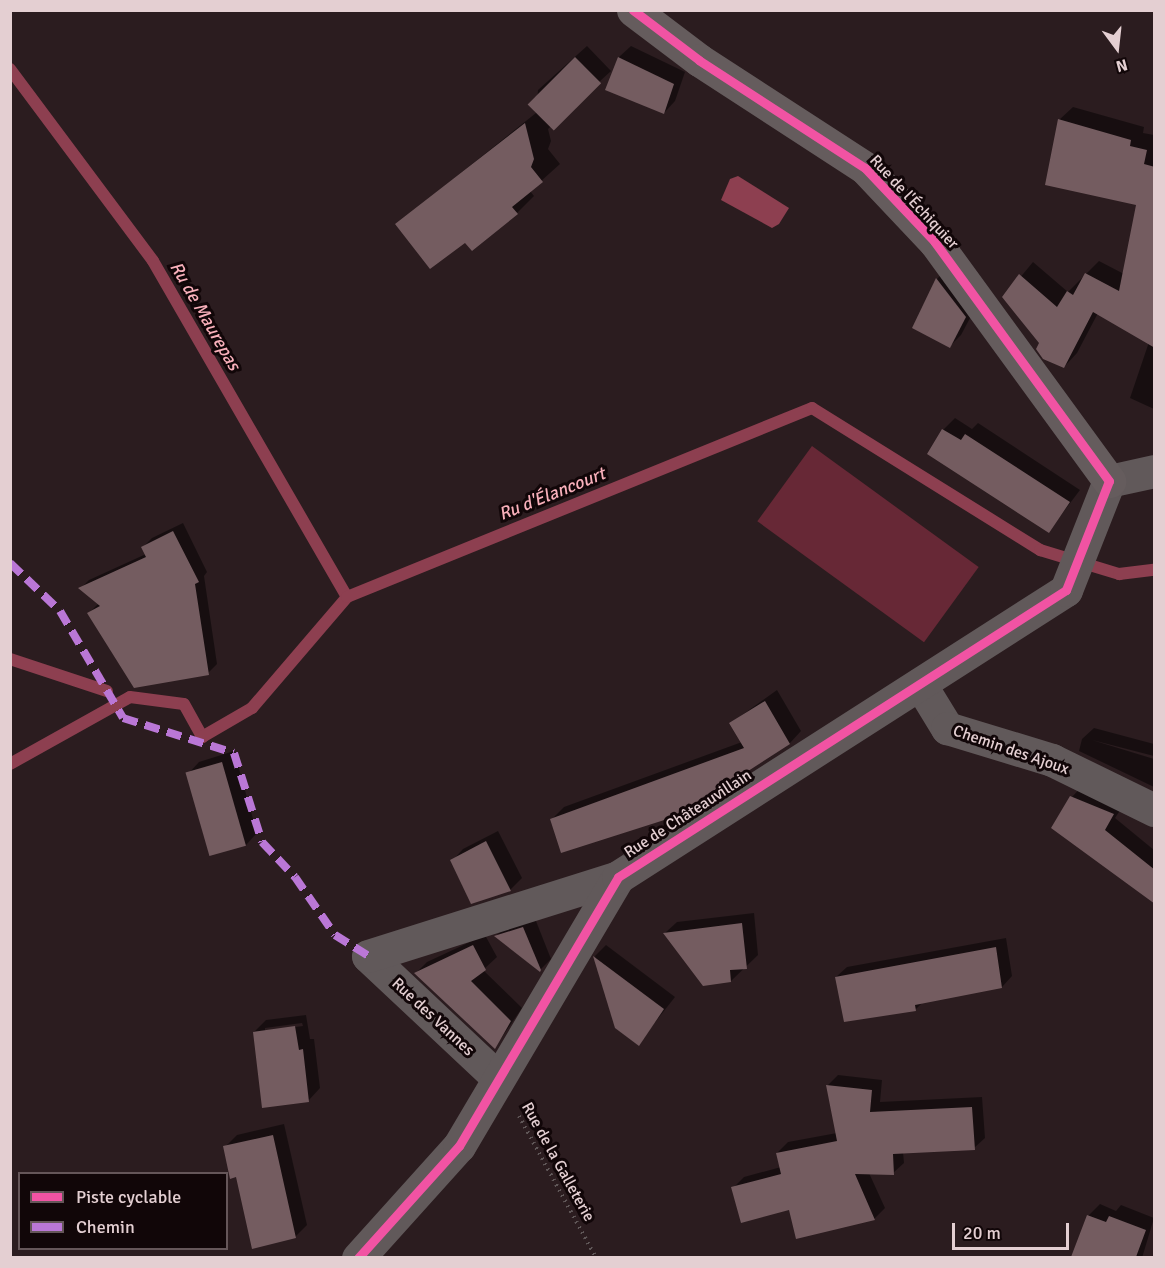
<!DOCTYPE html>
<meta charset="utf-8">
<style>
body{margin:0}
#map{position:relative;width:1165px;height:1268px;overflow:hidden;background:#2b1c1f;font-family:Signika,sans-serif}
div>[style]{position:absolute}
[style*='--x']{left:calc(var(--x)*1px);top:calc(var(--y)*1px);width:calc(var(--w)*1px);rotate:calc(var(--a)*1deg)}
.green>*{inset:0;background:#672836;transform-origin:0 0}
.water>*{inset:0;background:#8d3f50}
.shadow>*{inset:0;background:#0007}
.stream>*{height:12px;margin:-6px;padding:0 6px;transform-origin:6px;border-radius:6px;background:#8d3f50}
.building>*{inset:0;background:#745c60;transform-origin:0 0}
.path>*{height:4px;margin-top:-2px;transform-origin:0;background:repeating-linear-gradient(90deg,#605758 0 1.5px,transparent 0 6px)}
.street>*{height:33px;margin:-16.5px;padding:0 16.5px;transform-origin:16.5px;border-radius:16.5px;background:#61595a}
.secondary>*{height:33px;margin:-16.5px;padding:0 16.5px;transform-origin:16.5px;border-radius:16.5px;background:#655c5d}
.quiet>*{height:8px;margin-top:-4px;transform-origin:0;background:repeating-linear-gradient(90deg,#ba77d6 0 15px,transparent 0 23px)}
.cycleway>*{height:9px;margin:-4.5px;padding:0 4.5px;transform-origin:4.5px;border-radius:4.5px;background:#f153a3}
span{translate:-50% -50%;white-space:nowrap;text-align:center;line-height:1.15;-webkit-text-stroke:6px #110608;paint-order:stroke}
.street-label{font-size:16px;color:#e4cfd2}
.water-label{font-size:18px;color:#f9b0bb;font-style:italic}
.frame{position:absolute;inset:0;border:12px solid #e4cfd2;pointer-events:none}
.legend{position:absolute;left:18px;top:1172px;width:210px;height:78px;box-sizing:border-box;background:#110608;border:2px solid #655659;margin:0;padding:8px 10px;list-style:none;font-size:18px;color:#e4cfd2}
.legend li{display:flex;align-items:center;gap:12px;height:30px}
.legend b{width:30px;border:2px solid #655659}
.north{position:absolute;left:1087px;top:18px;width:60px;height:60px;-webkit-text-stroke:4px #110608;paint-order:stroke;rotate:165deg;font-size:16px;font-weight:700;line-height:24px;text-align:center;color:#e4cfd2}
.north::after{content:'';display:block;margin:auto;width:21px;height:27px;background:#e4cfd2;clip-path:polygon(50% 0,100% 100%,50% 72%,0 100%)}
.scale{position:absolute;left:952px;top:1223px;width:117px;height:27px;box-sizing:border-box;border:3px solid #e4cfd2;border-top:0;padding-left:8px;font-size:18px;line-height:21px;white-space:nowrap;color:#e4cfd2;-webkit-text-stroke:4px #110608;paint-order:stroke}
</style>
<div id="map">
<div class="green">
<i style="left:812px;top:446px;width:206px;height:93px;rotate:36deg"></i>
</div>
<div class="water">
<i style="clip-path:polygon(738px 176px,789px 208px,779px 224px,772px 228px,721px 200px,730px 179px)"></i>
</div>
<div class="shadow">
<i style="clip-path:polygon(587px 46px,611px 71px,548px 129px,551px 141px,548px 149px,560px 164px,530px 191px,534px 196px,517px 213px,465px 241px,397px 224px,536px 113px,538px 90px)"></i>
<i style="clip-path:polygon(631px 46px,685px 72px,675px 101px,664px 113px,607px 89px,619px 57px)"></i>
<i style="clip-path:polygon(1073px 107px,1144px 127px,1143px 133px,1154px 135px,1154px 409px,1130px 398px,1149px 342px,1098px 313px,1077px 353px,1064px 367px,1004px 297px,1033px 262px,1068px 292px,1099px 261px,1124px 274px,1138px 204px,1059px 120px)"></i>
<i style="clip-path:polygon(948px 267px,977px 305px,961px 335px,950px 346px,914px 327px,937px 279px)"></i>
<i style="clip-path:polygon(955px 418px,972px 429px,978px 423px,1080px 490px,1049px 531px,943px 430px)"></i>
<i style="clip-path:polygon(183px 523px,207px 572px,204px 576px,217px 664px,208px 673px,89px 613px,99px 603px,81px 588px,89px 580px,146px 554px,143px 547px,152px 538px)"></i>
<i style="clip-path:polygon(777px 690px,801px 731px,790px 743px,679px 814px,552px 819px,564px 807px,742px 742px,731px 723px)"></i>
<i style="clip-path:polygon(1094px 728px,1154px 744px,1154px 756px,1092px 740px,1154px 759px,1154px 787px,1079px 751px,1082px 739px)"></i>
<i style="clip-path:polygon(234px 751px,257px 833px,246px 845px,188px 774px,199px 762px)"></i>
<i style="clip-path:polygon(1083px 785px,1125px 803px,1115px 818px,1154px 850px,1154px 903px,1072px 797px)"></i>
<i style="clip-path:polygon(498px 831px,522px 878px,510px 890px,471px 902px,452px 861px,463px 849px)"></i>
<i style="clip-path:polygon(754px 913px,758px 955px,731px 981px,665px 933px,677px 922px)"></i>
<i style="clip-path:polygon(534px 916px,551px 959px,540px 970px,496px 936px,507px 925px)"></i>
<i style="clip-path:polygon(485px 935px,497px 957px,483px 970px,522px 1008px,495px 1047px,416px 973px,427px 962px)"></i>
<i style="clip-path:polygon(1006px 938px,1012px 976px,1002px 987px,923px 1002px,916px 1009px,836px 977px,847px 967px)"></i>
<i style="clip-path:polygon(606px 945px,675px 997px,638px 1044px,616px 1027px,595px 956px)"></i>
<i style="clip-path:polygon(evenodd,306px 1015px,310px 1039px,314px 1039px,320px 1088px,309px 1100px,254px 1032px,266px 1020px,306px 1015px,302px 1023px,303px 1026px,265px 1031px,265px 1028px,302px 1023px)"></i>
<i style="clip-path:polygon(838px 1075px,882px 1080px,880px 1102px,982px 1097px,985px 1138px,974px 1148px,903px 1152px,904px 1163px,893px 1173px,869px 1173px,885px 1208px,874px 1219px,797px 1238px,790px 1209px,733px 1188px,744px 1177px,781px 1167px,777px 1153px,788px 1142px,837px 1133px,827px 1086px)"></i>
<i style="clip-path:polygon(284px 1124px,307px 1225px,295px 1237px,237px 1175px,225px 1147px,237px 1135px)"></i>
<i style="clip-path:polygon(1100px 1204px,1116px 1211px,1121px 1205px,1154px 1218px,1142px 1258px,1073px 1256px,1088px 1216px)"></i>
</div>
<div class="stream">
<i style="--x:10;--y:69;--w:239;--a:53.3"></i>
<i style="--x:153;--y:261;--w:388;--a:60"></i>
<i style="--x:10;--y:659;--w:102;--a:18.3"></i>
<i style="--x:10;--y:764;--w:137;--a:-29.2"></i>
<i style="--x:130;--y:697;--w:54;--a:7.4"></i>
<i style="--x:184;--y:704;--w:38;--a:61"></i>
<i style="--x:202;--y:737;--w:58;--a:-30.1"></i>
<i style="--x:252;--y:708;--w:146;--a:-49.4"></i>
<i style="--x:347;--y:597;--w:502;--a:-22.12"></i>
<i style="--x:812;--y:408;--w:269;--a:31.9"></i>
<i style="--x:1040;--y:550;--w:83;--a:16.9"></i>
<i style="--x:1119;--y:574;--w:35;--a:-7"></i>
</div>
<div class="building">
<i style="left:575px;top:57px;width:37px;height:67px;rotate:45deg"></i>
<i style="clip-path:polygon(618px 57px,674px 84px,664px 114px,605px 90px)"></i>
<i style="clip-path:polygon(1058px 119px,1131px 140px,1130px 146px,1147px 150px,1144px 164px,1155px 167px,1155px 348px,1093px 312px,1064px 368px,1043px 359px,1036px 349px,1039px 343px,1002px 297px,1019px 274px,1057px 307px,1067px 291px,1073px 295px,1085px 273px,1119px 291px,1136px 205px,1045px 185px)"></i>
<i style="clip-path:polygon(525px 123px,534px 159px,531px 167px,543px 182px,512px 207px,518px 214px,472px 251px,465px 243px,430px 269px,395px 224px)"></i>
<i style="clip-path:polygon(936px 278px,966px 317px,950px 348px,912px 328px)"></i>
<i style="clip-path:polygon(942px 429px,961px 440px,965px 434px,1070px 502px,1049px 533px,927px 454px)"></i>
<i style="clip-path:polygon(173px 531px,199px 582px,195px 584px,209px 675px,134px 688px,87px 613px,100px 606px,78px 588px,146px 557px,141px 547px)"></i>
<i style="clip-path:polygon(765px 701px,790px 744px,680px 815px,561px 853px,550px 819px,744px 748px,729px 723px)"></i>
<i style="left:222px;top:762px;width:87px;height:38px;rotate:74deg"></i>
<i style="clip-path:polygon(1070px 796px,1114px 814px,1105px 830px,1155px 870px,1155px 904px,1051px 828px)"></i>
<i style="clip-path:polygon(486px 841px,511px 891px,471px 904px,450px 860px)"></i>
<i style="clip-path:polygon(742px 923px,747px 969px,730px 970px,731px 982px,703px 986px,663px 933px)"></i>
<i style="clip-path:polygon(523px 927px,541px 970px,540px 972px,494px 936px)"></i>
<i style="clip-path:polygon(473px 945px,486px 970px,471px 981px,511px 1021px,495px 1049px,414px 973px)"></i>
<i style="clip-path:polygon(996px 947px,1002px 988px,915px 1005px,916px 1011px,844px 1022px,835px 977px)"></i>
<i style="clip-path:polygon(593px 956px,664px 1009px,639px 1046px,615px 1028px)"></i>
<i style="clip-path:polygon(295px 1026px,299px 1050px,303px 1049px,309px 1102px,262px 1108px,253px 1032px)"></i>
<i style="clip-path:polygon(826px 1085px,872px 1090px,870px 1112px,972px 1107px,975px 1150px,893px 1154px,894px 1175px,855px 1174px,875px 1220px,796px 1239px,789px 1210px,741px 1223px,731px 1187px,781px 1174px,776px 1153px,837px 1141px)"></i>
<i style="clip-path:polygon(273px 1135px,296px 1238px,252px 1249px,236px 1177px,230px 1179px,223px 1146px)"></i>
<i style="clip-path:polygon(1087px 1215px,1106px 1222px,1109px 1216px,1146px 1230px,1136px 1257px,1071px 1257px)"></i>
</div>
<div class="path">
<i style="--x:519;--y:1116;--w:162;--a:61.5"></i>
</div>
<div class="street">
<i style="--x:920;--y:684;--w:52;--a:58.5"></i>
<i style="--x:947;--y:728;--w:110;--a:16.9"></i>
<i style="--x:1052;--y:760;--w:114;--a:26.1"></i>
<i style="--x:498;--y:1078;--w:178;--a:-136.8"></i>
<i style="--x:368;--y:956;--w:262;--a:-17.5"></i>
<i style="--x:358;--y:1258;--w:151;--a:-48"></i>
<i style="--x:459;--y:1146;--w:312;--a:-59.4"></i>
<i style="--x:618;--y:877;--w:532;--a:-32.64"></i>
<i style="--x:1066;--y:590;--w:117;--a:-68.5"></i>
<i style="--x:1109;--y:481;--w:46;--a:-12.5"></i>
</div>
<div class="secondary">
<i style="--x:633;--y:10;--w:83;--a:37.1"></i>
<i style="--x:699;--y:60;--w:198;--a:33"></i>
<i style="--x:865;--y:168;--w:102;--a:46.6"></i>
<i style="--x:935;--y:242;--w:296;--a:53.9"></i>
</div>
<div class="quiet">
<i style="--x:10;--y:563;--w:69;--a:43.8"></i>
<i style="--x:60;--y:611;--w:124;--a:59.5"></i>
<i style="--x:123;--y:718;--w:116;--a:17.5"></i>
<i style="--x:234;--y:753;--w:93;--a:72.5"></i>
<i style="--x:262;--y:842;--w:48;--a:46.7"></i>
<i style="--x:295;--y:877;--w:70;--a:55.4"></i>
<i style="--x:335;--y:935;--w:39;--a:32"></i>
</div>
<div class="cycleway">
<i style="--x:358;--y:1258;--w:151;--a:-48"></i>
<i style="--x:459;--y:1146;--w:312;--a:-59.4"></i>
<i style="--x:618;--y:877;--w:532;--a:-32.64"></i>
<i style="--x:1066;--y:590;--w:117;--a:-68.5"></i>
<i style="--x:1109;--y:481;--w:296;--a:-126.1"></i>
<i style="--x:935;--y:242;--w:102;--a:-133.4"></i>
<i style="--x:865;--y:168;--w:198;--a:-147"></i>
<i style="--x:699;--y:60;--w:83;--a:-142.9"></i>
</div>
<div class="street-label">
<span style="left:914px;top:202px;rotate:47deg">Rue de l'Échiquier</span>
<span style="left:1011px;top:750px;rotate:19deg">Chemin des Ajoux</span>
<span style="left:688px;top:814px;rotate:-33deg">Rue de Châteauvillain</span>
<span style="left:433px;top:1017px;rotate:43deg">Rue des Vannes</span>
<span style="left:558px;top:1162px;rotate:61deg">Rue de la Galleterie</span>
</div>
<div class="water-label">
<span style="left:205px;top:316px;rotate:60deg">Ru de Maurepas</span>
<span style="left:552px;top:494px;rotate:-22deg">Ru d'Élancourt</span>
</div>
<div class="frame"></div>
<ul class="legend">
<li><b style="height:8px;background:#f153a3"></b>Piste cyclable</li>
<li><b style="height:8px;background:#ba77d6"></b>Chemin</li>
</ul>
<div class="north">N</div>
<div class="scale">20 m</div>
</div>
